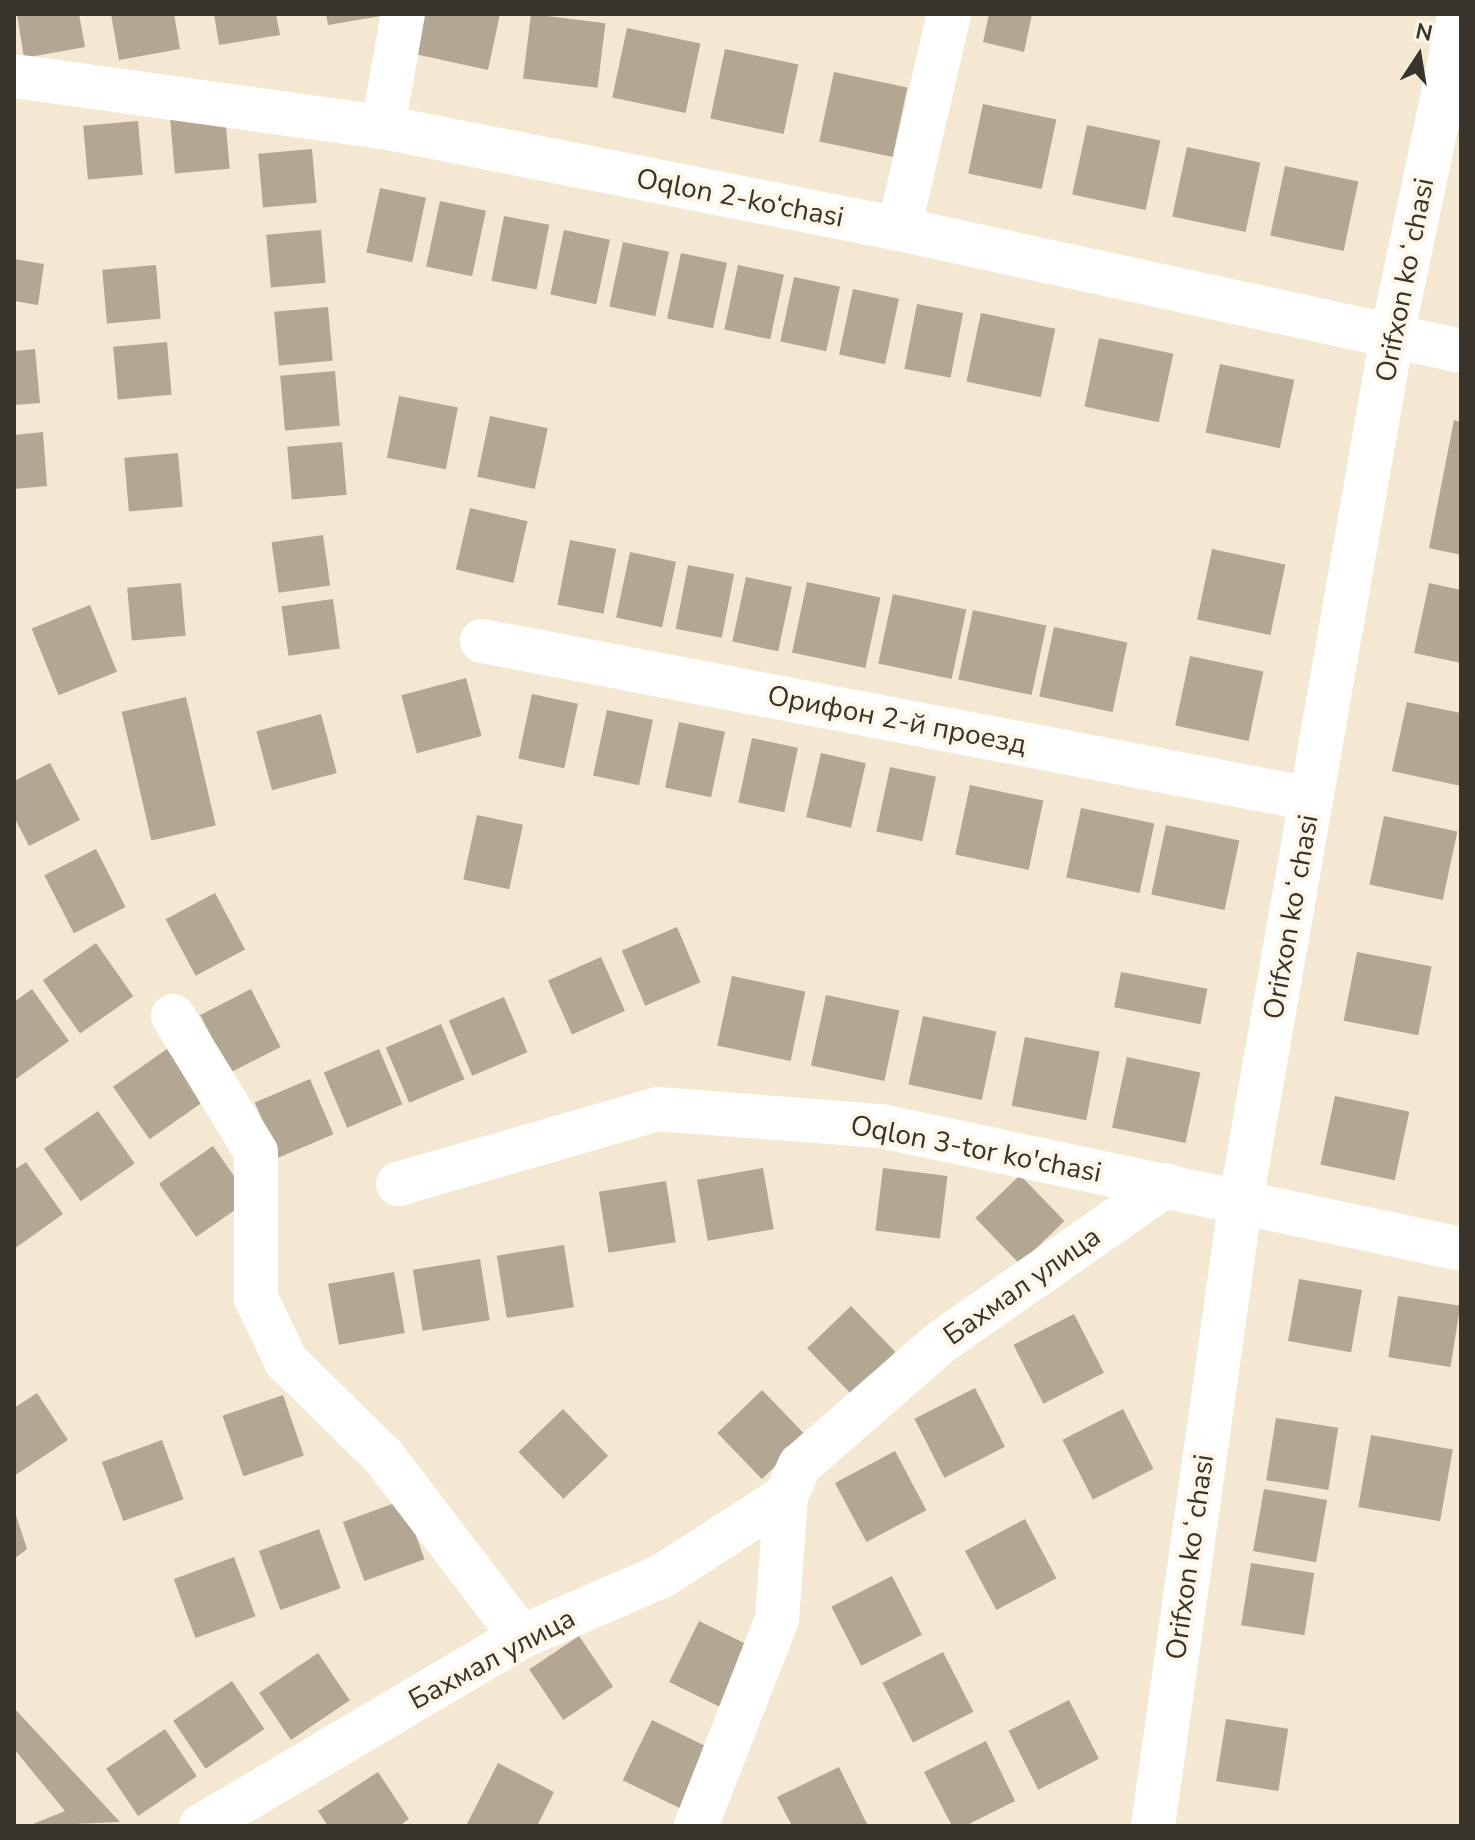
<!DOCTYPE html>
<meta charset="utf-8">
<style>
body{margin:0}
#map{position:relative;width:1475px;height:1840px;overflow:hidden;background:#f4e8d3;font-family:"Nunito Sans",sans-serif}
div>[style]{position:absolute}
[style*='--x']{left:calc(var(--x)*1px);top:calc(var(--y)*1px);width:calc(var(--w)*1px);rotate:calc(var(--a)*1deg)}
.building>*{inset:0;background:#b3a794;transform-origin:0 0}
.street>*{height:44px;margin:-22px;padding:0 22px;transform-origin:22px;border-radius:22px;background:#fff}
.secondary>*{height:44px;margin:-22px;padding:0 22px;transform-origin:22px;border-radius:22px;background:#fff}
span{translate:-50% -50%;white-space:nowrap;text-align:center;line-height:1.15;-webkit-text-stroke:8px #fdf6e9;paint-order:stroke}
.street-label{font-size:28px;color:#38332b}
.frame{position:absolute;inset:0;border:16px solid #38332b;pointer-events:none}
.north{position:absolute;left:1379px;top:16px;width:80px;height:80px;-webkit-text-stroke:6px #fdf6e9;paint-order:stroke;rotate:12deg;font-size:22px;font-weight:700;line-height:32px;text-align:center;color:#38332b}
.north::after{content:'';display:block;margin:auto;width:28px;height:36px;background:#38332b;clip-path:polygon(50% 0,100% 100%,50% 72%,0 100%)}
</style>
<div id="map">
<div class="building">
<i style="clip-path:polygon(17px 14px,79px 14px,85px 47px,24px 58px)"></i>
<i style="clip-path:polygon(111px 14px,174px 14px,180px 49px,119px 60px)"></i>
<i style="clip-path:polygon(214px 14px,276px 14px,280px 35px,219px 45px)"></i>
<i style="clip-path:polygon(326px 14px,381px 14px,381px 16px,328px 25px)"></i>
<i style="clip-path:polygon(423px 14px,500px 14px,488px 70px,415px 54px)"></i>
<i style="left:531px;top:14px;width:75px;height:65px;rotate:7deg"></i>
<i style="clip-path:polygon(989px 14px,1032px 14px,1024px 52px,983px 42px)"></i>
<i style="left:627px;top:28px;width:75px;height:71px;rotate:12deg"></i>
<i style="left:725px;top:49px;width:75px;height:71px;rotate:12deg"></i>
<i style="left:834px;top:72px;width:75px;height:71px;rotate:12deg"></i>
<i style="left:983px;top:104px;width:75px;height:71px;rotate:12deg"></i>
<i style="left:225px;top:115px;width:54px;height:55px;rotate:85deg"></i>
<i style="left:138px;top:121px;width:54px;height:55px;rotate:85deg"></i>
<i style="left:1087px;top:125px;width:75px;height:71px;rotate:12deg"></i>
<i style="left:1187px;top:147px;width:75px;height:71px;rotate:12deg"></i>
<i style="left:312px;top:149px;width:54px;height:54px;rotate:85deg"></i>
<i style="left:1285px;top:166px;width:75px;height:71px;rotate:12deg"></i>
<i style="left:380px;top:188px;width:47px;height:66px;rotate:12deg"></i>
<i style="left:440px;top:201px;width:47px;height:67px;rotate:12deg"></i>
<i style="left:504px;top:216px;width:46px;height:66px;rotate:11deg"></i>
<i style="left:321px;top:230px;width:53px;height:55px;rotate:85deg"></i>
<i style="left:564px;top:230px;width:47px;height:66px;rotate:12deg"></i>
<i style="left:623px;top:242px;width:47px;height:66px;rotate:12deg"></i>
<i style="left:681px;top:253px;width:47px;height:67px;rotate:12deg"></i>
<i style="clip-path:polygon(14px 259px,44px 264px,38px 305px,14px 301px)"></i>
<i style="left:156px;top:265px;width:54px;height:54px;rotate:85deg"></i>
<i style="left:738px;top:265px;width:47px;height:66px;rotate:12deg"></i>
<i style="left:794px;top:277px;width:47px;height:66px;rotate:12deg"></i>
<i style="left:853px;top:289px;width:47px;height:67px;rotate:12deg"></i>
<i style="left:917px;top:304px;width:47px;height:66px;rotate:11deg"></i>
<i style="left:328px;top:307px;width:54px;height:54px;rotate:85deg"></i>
<i style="left:981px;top:313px;width:76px;height:70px;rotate:12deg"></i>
<i style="left:1099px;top:338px;width:76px;height:70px;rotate:12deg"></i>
<i style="left:167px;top:342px;width:53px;height:54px;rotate:85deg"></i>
<i style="clip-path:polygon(35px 349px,40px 403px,14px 405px,14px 351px)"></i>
<i style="left:1220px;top:364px;width:76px;height:70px;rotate:12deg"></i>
<i style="left:335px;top:371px;width:55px;height:55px;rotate:85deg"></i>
<i style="left:399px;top:396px;width:60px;height:63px;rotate:11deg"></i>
<i style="left:490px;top:416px;width:59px;height:62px;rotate:12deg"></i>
<i style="clip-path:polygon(1454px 420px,1461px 422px,1461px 555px,1429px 548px)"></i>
<i style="clip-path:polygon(43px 432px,47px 486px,14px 489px,14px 435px)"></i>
<i style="left:342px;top:442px;width:53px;height:55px;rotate:85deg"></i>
<i style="left:178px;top:453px;width:54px;height:54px;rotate:85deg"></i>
<i style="left:470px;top:508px;width:59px;height:63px;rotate:13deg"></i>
<i style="left:323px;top:535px;width:51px;height:52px;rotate:82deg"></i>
<i style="left:570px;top:540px;width:47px;height:66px;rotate:11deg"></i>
<i style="left:1212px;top:549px;width:75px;height:72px;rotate:12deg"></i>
<i style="left:630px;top:552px;width:47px;height:67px;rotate:12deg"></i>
<i style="left:688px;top:565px;width:47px;height:65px;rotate:11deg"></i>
<i style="left:746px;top:577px;width:47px;height:66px;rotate:12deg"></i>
<i style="left:807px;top:582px;width:75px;height:72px;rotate:12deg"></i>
<i style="left:181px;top:583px;width:53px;height:54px;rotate:85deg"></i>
<i style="clip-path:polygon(1429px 583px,1461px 590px,1461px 663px,1414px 653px)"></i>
<i style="left:893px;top:594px;width:75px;height:71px;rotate:12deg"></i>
<i style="left:333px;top:599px;width:50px;height:52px;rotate:82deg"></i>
<i style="left:90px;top:605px;width:72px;height:63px;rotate:68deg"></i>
<i style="left:973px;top:610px;width:75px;height:71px;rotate:12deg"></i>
<i style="left:1054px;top:627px;width:75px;height:71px;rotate:12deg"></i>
<i style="left:1190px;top:656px;width:75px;height:71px;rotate:12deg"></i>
<i style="left:466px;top:678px;width:60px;height:67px;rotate:75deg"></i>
<i style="left:532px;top:694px;width:47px;height:66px;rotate:12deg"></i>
<i style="left:186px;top:697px;width:132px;height:66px;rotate:77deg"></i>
<i style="clip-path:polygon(1407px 702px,1461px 713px,1461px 786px,1392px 771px)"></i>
<i style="left:607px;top:710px;width:47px;height:67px;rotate:12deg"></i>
<i style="left:321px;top:714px;width:61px;height:67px;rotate:75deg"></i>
<i style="left:679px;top:722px;width:47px;height:67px;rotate:12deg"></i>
<i style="left:752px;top:738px;width:47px;height:66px;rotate:12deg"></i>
<i style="left:821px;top:753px;width:46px;height:66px;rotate:13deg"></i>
<i style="clip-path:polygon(50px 763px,80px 820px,29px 846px,14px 817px,14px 781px)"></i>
<i style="left:890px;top:767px;width:47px;height:66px;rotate:12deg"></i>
<i style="left:970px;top:785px;width:75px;height:71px;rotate:12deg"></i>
<i style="left:1081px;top:808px;width:75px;height:71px;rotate:12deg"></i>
<i style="left:477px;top:815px;width:47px;height:66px;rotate:12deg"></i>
<i style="left:1384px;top:816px;width:75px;height:70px;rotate:12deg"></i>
<i style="left:1166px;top:825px;width:75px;height:71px;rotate:12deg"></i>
<i style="left:96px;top:849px;width:65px;height:58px;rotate:63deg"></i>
<i style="left:215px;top:893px;width:64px;height:56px;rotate:62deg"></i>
<i style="left:677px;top:927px;width:60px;height:60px;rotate:67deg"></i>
<i style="left:96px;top:943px;width:65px;height:65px;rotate:55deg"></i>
<i style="left:1357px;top:952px;width:76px;height:70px;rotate:11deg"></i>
<i style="left:601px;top:957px;width:59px;height:58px;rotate:66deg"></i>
<i style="left:1121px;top:972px;width:88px;height:36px;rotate:11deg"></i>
<i style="left:732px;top:976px;width:75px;height:71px;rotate:12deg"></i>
<i style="clip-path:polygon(32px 989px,69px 1041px,16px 1079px,14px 1002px)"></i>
<i style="left:251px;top:989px;width:65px;height:57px;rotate:63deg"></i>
<i style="left:826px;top:995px;width:75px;height:72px;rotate:12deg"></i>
<i style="left:504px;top:997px;width:60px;height:60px;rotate:67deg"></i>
<i style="left:923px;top:1016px;width:75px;height:70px;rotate:12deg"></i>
<i style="left:441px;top:1024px;width:60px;height:60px;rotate:67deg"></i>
<i style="left:1025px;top:1037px;width:76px;height:70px;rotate:11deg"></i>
<i style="left:167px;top:1049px;width:64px;height:66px;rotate:55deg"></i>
<i style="left:379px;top:1049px;width:60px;height:60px;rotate:67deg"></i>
<i style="left:1127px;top:1057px;width:75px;height:72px;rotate:12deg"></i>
<i style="left:310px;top:1079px;width:60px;height:60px;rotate:67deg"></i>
<i style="left:1335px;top:1096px;width:76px;height:70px;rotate:12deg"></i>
<i style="left:98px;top:1111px;width:64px;height:66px;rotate:55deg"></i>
<i style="left:213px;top:1146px;width:65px;height:66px;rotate:55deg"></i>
<i style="clip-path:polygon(26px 1162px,63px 1214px,14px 1249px,14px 1170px)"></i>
<i style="left:763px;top:1168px;width:62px;height:67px;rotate:80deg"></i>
<i style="left:883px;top:1168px;width:65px;height:63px;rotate:7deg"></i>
<i style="left:1020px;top:1175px;width:64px;height:62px;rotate:46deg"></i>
<i style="left:666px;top:1181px;width:62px;height:68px;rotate:81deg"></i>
<i style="left:564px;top:1245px;width:63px;height:68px;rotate:81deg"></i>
<i style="left:480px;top:1259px;width:62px;height:68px;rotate:81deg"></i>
<i style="left:394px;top:1272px;width:62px;height:67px;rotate:80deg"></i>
<i style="left:1299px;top:1279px;width:64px;height:63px;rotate:10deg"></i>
<i style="left:1398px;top:1296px;width:63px;height:62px;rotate:9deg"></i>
<i style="left:851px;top:1306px;width:64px;height:61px;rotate:46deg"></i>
<i style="left:1074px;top:1314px;width:66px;height:68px;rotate:63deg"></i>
<i style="left:975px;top:1388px;width:66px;height:68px;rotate:63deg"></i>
<i style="left:762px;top:1390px;width:64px;height:62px;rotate:46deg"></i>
<i style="clip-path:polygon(37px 1393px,68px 1440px,14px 1476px,14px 1408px)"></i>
<i style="left:283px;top:1395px;width:64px;height:64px;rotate:71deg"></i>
<i style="left:563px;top:1409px;width:65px;height:62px;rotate:46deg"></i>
<i style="left:1123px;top:1409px;width:67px;height:68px;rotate:63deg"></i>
<i style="left:1276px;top:1418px;width:63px;height:63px;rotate:9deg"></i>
<i style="left:1371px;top:1435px;width:83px;height:73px;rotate:10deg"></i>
<i style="left:162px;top:1440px;width:63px;height:64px;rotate:70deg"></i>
<i style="left:895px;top:1451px;width:67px;height:68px;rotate:62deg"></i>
<i style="left:1264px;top:1489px;width:64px;height:63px;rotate:10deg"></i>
<i style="left:403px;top:1500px;width:63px;height:64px;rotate:70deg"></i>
<i style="clip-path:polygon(14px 1509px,27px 1549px,14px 1559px)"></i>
<i style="left:1025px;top:1519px;width:67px;height:68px;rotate:62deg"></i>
<i style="left:319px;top:1529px;width:63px;height:64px;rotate:70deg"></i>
<i style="left:234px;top:1557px;width:63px;height:64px;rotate:70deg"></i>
<i style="left:1251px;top:1563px;width:64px;height:63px;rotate:9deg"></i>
<i style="left:892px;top:1576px;width:66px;height:68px;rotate:63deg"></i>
<i style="left:699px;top:1621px;width:64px;height:68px;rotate:26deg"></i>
<i style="left:579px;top:1636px;width:61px;height:60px;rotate:56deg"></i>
<i style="left:943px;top:1652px;width:67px;height:68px;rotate:63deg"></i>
<i style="left:318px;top:1653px;width:57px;height:71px;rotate:56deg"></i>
<i style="left:232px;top:1681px;width:58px;height:71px;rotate:56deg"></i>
<i style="left:1069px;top:1700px;width:66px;height:68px;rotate:63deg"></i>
<i style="clip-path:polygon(14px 1708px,120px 1822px,28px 1826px,65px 1811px,14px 1749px)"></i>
<i style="left:1226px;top:1719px;width:63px;height:63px;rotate:9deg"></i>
<i style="left:652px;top:1720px;width:64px;height:67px;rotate:26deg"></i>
<i style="left:165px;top:1729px;width:57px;height:71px;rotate:56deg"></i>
<i style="clip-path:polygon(986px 1741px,1015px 1801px,965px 1826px,952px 1826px,924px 1772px)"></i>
<i style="clip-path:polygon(498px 1763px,554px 1792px,537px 1826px,467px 1824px)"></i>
<i style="clip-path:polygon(839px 1767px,868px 1826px,792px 1826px,777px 1797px)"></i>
<i style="clip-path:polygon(378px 1772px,409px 1819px,399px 1826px,328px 1826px,318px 1811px)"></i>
</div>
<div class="street">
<i style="--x:14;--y:76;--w:373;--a:7.9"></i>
<i style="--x:383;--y:127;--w:526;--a:11.18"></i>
<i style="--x:899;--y:229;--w:575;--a:12.25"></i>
<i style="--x:383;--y:127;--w:115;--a:-80"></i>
<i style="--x:899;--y:229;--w:221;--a:-76.9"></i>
<i style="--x:482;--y:641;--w:844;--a:10.79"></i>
<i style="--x:173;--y:1016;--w:159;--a:58.6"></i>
<i style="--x:256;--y:1152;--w:146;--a:90"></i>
<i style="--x:256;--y:1298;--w:70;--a:64.5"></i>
<i style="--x:286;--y:1361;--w:137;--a:44.4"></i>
<i style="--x:384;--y:1457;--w:226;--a:52.7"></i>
<i style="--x:398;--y:1184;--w:271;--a:-16.1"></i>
<i style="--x:658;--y:1109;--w:224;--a:4.4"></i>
<i style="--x:881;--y:1126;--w:593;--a:11.97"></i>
<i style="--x:201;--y:1826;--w:372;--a:-30.6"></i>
<i style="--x:521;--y:1637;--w:154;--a:-23.4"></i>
<i style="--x:662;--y:1576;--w:148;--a:-32.8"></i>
<i style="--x:696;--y:1826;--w:222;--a:-68.6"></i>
<i style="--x:777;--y:1619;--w:123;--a:-85.8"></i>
<i style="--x:786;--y:1496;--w:34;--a:-66"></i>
<i style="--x:800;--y:1465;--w:187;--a:-41.1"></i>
<i style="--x:941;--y:1342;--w:274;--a:-34.9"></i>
</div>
<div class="secondary">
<i style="--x:1153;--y:1826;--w:626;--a:-82.01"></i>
<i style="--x:1240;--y:1206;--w:883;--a:-80.09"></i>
<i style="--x:1392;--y:336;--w:329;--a:-78.1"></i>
</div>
<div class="street-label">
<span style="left:740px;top:198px;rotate:11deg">Oqlon 2-ko‘chasi</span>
<span style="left:1405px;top:280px;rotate:-79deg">Orifxon koʻchasi</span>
<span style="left:897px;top:720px;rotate:11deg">Орифон 2-й проезд</span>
<span style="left:1291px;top:917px;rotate:-80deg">Orifxon koʻchasi</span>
<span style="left:976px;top:1149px;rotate:11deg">Oqlon 3-tor ko'chasi</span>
<span style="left:1022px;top:1286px;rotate:-35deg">Бахмал улица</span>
<span style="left:1190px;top:1557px;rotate:-82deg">Orifxon koʻchasi</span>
<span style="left:492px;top:1659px;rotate:-28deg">Бахмал улица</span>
</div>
<div class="frame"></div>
<div class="north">N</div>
</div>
